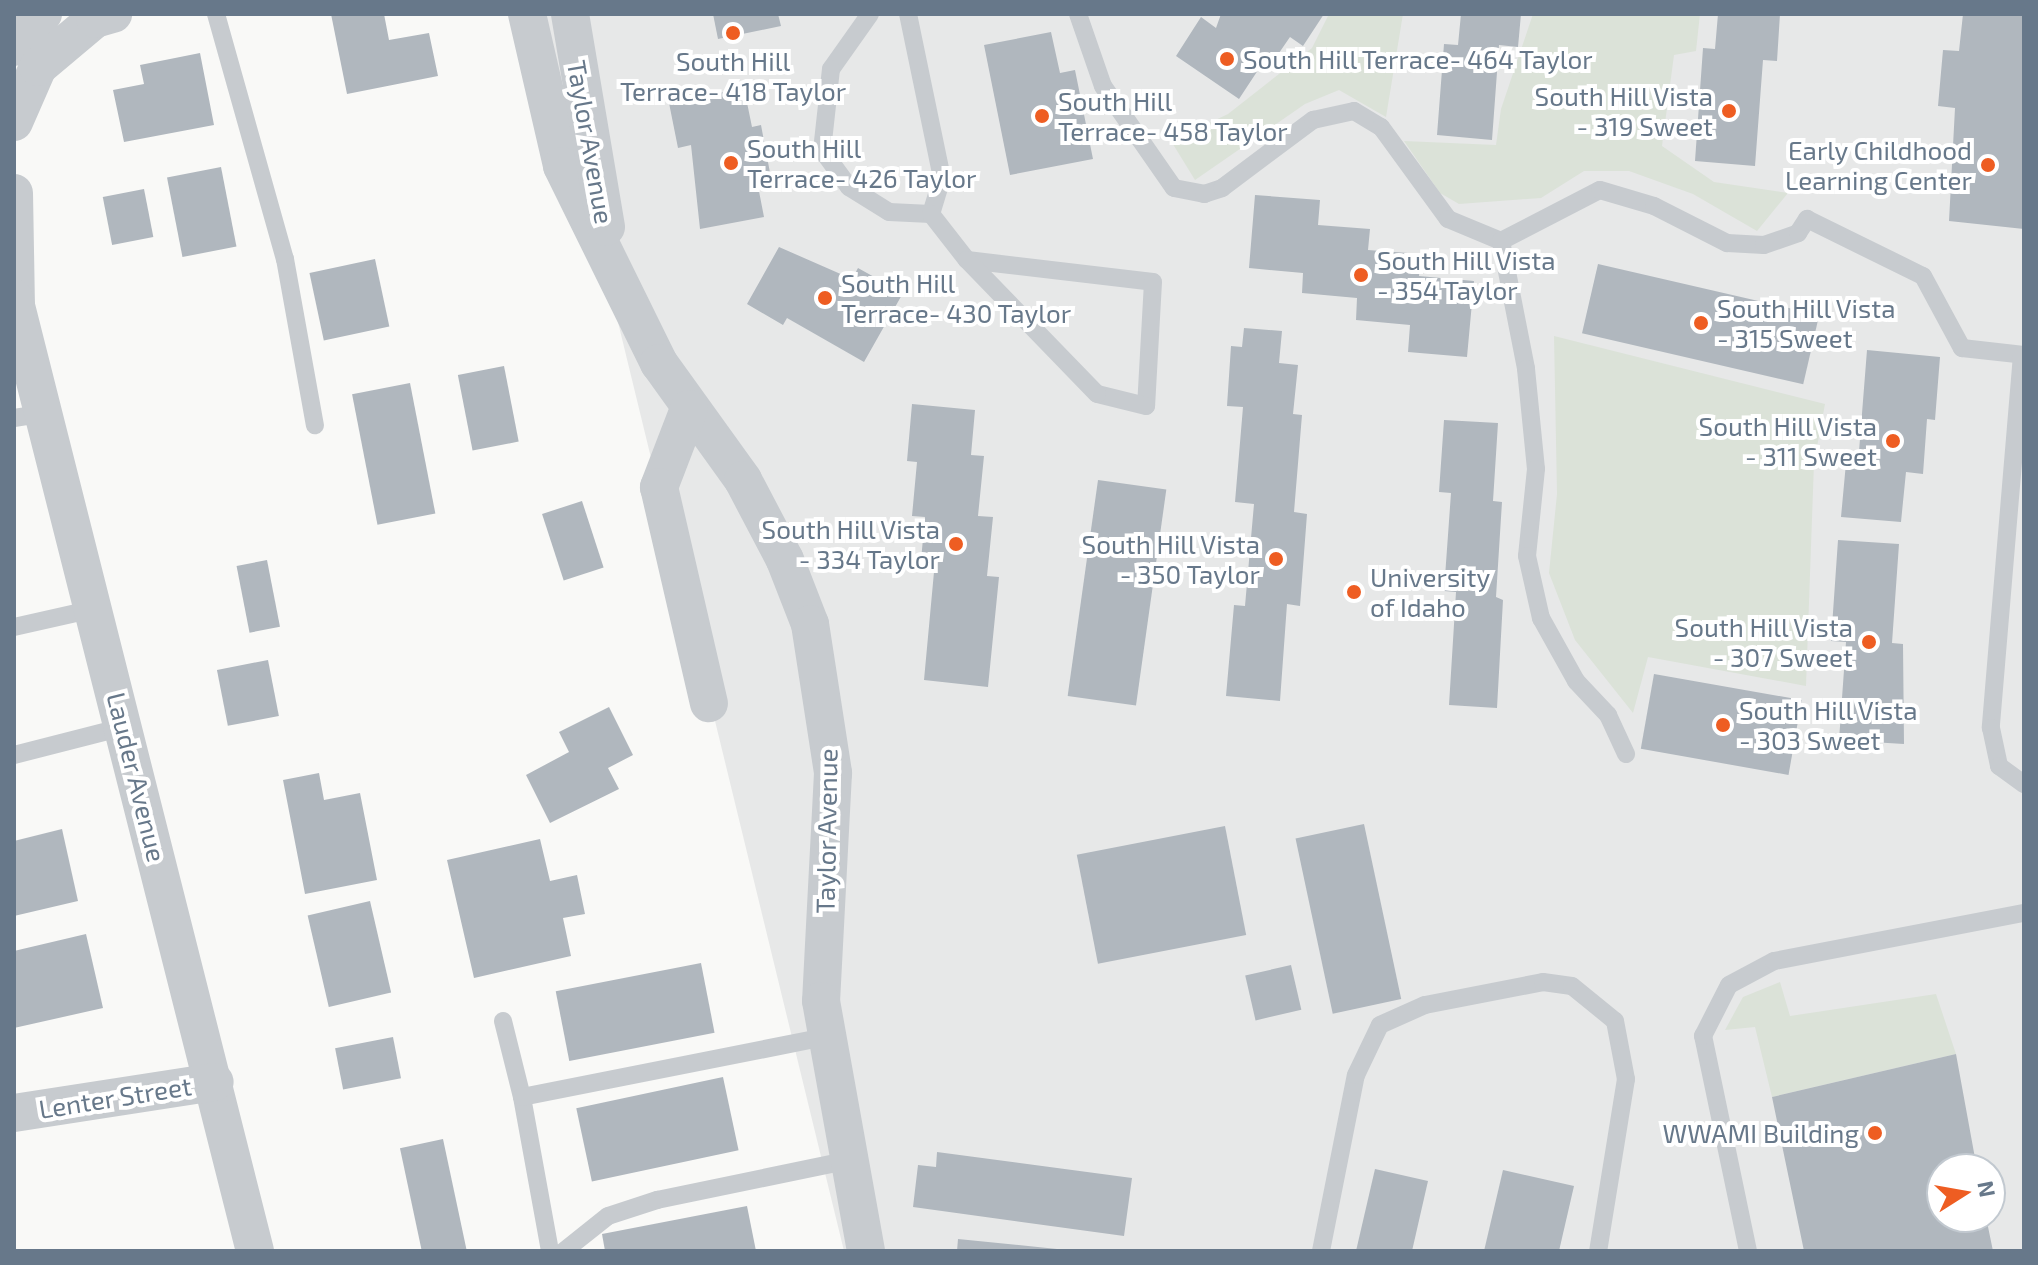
<!DOCTYPE html>
<style>
body{margin:0}
#map{position:relative;width:2038px;height:1265px;overflow:hidden;background:#f9f9f7;font-family:"Exo 2",sans-serif}
div>[style]{position:absolute}
[style*='--x']{left:calc(var(--x)*1px);top:calc(var(--y)*1px);width:calc(var(--w)*1px);rotate:calc(var(--a)*1deg)}
.built>*{inset:0;background:#e7e8e8}
.green>*{inset:0;background:#dbe2d8}
.building>*{inset:0;background:#b0b7be;transform-origin:0 0}
.service>*{height:18px;margin:-9px;padding:0 9px;transform-origin:9px;border-radius:9px;background:#c7cbcf}
.minor>*{height:38px;margin:-19px;padding:0 19px;transform-origin:19px;border-radius:19px;background:#c7cbcf}
.dots>*{width:22px;height:22px;translate:-50% -50%;box-sizing:border-box;border:4px solid #fff;border-radius:50%}
span{translate:-50% -50%;white-space:nowrap;text-align:center;line-height:1.15;-webkit-text-stroke:8px #fff;paint-order:stroke}
.poi-label{font-size:26px;color:#67788a}
.left{translate:0 -50%;text-align:left}
.right{translate:-100% -50%;text-align:right}
.street-label{font-size:26px;color:#67788a}
.frame{position:absolute;inset:0;border:16px solid #67788a;pointer-events:none}
.north{position:absolute;left:1926px;top:1153px;width:80px;height:80px;box-sizing:border-box;background:#fff;border:2px solid #c2c9d0;border-radius:50%;rotate:79deg;font-size:22px;font-weight:700;line-height:32px;text-align:center;color:#67788a}
.north::after{content:'';display:block;margin:auto;width:28px;height:36px;background:#ee5d22;clip-path:polygon(50% 0,100% 100%,50% 72%,0 100%)}
</style>
<div id="map">
<div class="built">
<i style="clip-path:polygon(evenodd,543px 14px,2024px 14px,2024px 1251px,844px 1251px,543px 14px,1942px 1169px,1990px 1169px,1990px 1217px,1942px 1217px,1942px 1169px)"></i>
</div>
<div class="green">
<i style="clip-path:polygon(1329px 14px,1403px 14px,1386px 117px,1339px 90px,1305px 104px,1195px 180px,1171px 141px,1228px 114px,1312px 48px)"></i>
<i style="clip-path:polygon(1533px 14px,1700px 14px,1696px 51px,1674px 55px,1662px 146px,1714px 182px,1788px 193px,1757px 231px,1693px 194px,1629px 171px,1584px 171px,1541px 198px,1459px 204px,1440px 193px,1404px 141px,1496px 145px,1501px 109px)"></i>
<i style="clip-path:polygon(1554px 336px,1825px 404px,1814px 463px,1806px 686px,1648px 657px,1633px 713px,1575px 640px,1549px 573px,1557px 494px)"></i>
<i style="clip-path:polygon(1780px 982px,1790px 1016px,1936px 994px,1956px 1054px,1772px 1097px,1755px 1027px,1725px 1030px,1743px 997px)"></i>
</div>
<div class="building">
<i style="clip-path:polygon(331px 14px,384px 14px,389px 40px,429px 33px,438px 76px,347px 94px)"></i>
<i style="clip-path:polygon(713px 14px,778px 14px,781px 26px,718px 39px)"></i>
<i style="clip-path:polygon(1221px 14px,1324px 14px,1303px 46px,1290px 37px,1270px 66px,1264px 61px,1239px 99px,1176px 56px,1201px 17px,1216px 28px)"></i>
<i style="clip-path:polygon(1461px 14px,1521px 14px,1518px 47px,1499px 45px,1492px 140px,1437px 135px,1444px 44px,1458px 45px)"></i>
<i style="clip-path:polygon(1718px 14px,1780px 14px,1777px 61px,1763px 60px,1755px 166px,1695px 161px,1703px 48px,1715px 49px)"></i>
<i style="clip-path:polygon(1963px 14px,2024px 14px,2024px 229px,1949px 221px,1955px 108px,1938px 106px,1943px 50px,1959px 51px)"></i>
<i style="clip-path:polygon(1051px 32px,1060px 73px,1075px 70px,1093px 159px,1010px 175px,984px 45px)"></i>
<i style="clip-path:polygon(200px 53px,214px 125px,124px 142px,113px 90px,144px 84px,140px 65px)"></i>
<i style="clip-path:polygon(744px 88px,752px 127px,761px 125px,771px 178px,757px 181px,764px 217px,700px 229px,691px 145px,678px 148px,669px 103px)"></i>
<i style="left:221px;top:167px;width:81px;height:55px;rotate:79deg"></i>
<i style="left:144px;top:189px;width:49px;height:42px;rotate:79deg"></i>
<i style="clip-path:polygon(1255px 195px,1320px 200px,1318px 225px,1370px 229px,1368px 250px,1421px 254px,1419px 276px,1474px 281px,1467px 357px,1408px 352px,1410px 325px,1356px 320px,1357px 298px,1302px 293px,1303px 273px,1249px 268px)"></i>
<i style="clip-path:polygon(779px 247px,852px 279px,858px 268px,903px 293px,864px 362px,787px 318px,783px 325px,747px 304px)"></i>
<i style="left:375px;top:259px;width:69px;height:67px;rotate:78deg"></i>
<i style="left:1598px;top:264px;width:227px;height:71px;rotate:13deg"></i>
<i style="clip-path:polygon(1244px 328px,1282px 331px,1279px 363px,1298px 365px,1293px 414px,1302px 415px,1294px 512px,1307px 514px,1300px 606px,1287px 604px,1280px 701px,1226px 696px,1234px 605px,1245px 606px,1254px 504px,1235px 502px,1243px 407px,1227px 406px,1231px 346px,1242px 347px)"></i>
<i style="clip-path:polygon(1867px 350px,1940px 357px,1935px 420px,1927px 419px,1923px 474px,1906px 472px,1901px 522px,1841px 517px,1846px 463px,1858px 464px)"></i>
<i style="left:504px;top:366px;width:77px;height:47px;rotate:79deg"></i>
<i style="left:410px;top:383px;width:133px;height:59px;rotate:79deg"></i>
<i style="clip-path:polygon(912px 404px,975px 410px,971px 455px,984px 456px,978px 516px,993px 517px,987px 576px,999px 577px,988px 687px,924px 680px,934px 572px,920px 571px,925px 517px,912px 516px,917px 462px,907px 461px)"></i>
<i style="clip-path:polygon(1444px 420px,1498px 423px,1493px 501px,1502px 502px,1496px 597px,1503px 600px,1497px 708px,1449px 705px,1456px 592px,1444px 591px,1451px 493px,1439px 492px)"></i>
<i style="left:1098px;top:480px;width:69px;height:218px;rotate:8deg"></i>
<i style="left:582px;top:501px;width:70px;height:42px;rotate:72deg"></i>
<i style="clip-path:polygon(1838px 540px,1899px 544px,1892px 643px,1903px 644px,1904px 744px,1839px 740px,1846px 642px,1831px 641px)"></i>
<i style="left:267px;top:560px;width:68px;height:31px;rotate:79deg"></i>
<i style="left:268px;top:660px;width:57px;height:52px;rotate:79deg"></i>
<i style="left:1654px;top:674px;width:150px;height:76px;rotate:10deg"></i>
<i style="clip-path:polygon(609px 707px,633px 755px,608px 768px,619px 789px,550px 823px,526px 775px,569px 752px,559px 732px)"></i>
<i style="clip-path:polygon(319px 773px,324px 800px,360px 793px,377px 880px,305px 894px,283px 780px)"></i>
<i style="left:1364px;top:824px;width:179px;height:70px;rotate:78deg"></i>
<i style="left:1225px;top:826px;width:111px;height:151px;rotate:79deg"></i>
<i style="clip-path:polygon(62px 829px,78px 901px,14px 916px,14px 841px)"></i>
<i style="clip-path:polygon(540px 839px,550px 881px,577px 875px,585px 914px,563px 918px,571px 956px,474px 978px,447px 860px)"></i>
<i style="left:370px;top:901px;width:94px;height:64px;rotate:77deg"></i>
<i style="clip-path:polygon(86px 934px,103px 1008px,14px 1028px,14px 951px)"></i>
<i style="left:701px;top:963px;width:71px;height:148px;rotate:79deg"></i>
<i style="left:1291px;top:965px;width:46px;height:47px;rotate:77deg"></i>
<i style="left:393px;top:1037px;width:42px;height:59px;rotate:79deg"></i>
<i style="clip-path:polygon(1956px 1054px,1977px 1169px,1942px 1169px,1942px 1217px,1986px 1217px,1993px 1251px,1804px 1251px,1772px 1097px)"></i>
<i style="left:723px;top:1077px;width:75px;height:150px;rotate:78deg"></i>
<i style="left:443px;top:1139px;width:114px;height:44px;rotate:78deg"></i>
<i style="clip-path:polygon(937px 1152px,1132px 1178px,1124px 1236px,913px 1207px,918px 1165px,936px 1167px)"></i>
<i style="clip-path:polygon(1375px 1169px,1428px 1181px,1412px 1251px,1356px 1251px)"></i>
<i style="clip-path:polygon(1503px 1170px,1574px 1186px,1559px 1251px,1484px 1251px)"></i>
<i style="clip-path:polygon(747px 1206px,756px 1251px,605px 1251px,602px 1234px)"></i>
<i style="clip-path:polygon(958px 1239px,1057px 1249px,1057px 1251px,957px 1251px)"></i>
</div>
<div class="service">
<i style="--x:216;--y:14;--w:255;--a:74.3"></i>
<i style="--x:285;--y:259;--w:169;--a:79.8"></i>
<i style="--x:870;--y:14;--w:67;--a:125.3"></i>
<i style="--x:831;--y:69;--w:81;--a:96.3"></i>
<i style="--x:822;--y:150;--w:46;--a:53.9"></i>
<i style="--x:849;--y:187;--w:47;--a:32"></i>
<i style="--x:889;--y:212;--w:42;--a:2.7"></i>
<i style="--x:931;--y:214;--w:38;--a:-73"></i>
<i style="--x:942;--y:178;--w:167;--a:-101.7"></i>
<i style="--x:1078;--y:14;--w:76;--a:70.9"></i>
<i style="--x:1103;--y:86;--w:124;--a:55.2"></i>
<i style="--x:1174;--y:188;--w:31;--a:11"></i>
<i style="--x:1204;--y:194;--w:19;--a:-18"></i>
<i style="--x:1222;--y:188;--w:114;--a:-36.8"></i>
<i style="--x:1313;--y:120;--w:42;--a:-12.4"></i>
<i style="--x:1354;--y:111;--w:31;--a:31"></i>
<i style="--x:1381;--y:127;--w:114;--a:53.9"></i>
<i style="--x:1448;--y:219;--w:57;--a:22.5"></i>
<i style="--x:1501;--y:241;--w:111;--a:-27.3"></i>
<i style="--x:1600;--y:190;--w:56;--a:16.5"></i>
<i style="--x:1654;--y:206;--w:82;--a:26.9"></i>
<i style="--x:1727;--y:243;--w:37;--a:3"></i>
<i style="--x:1764;--y:245;--w:36;--a:-19"></i>
<i style="--x:1798;--y:233;--w:17;--a:-57"></i>
<i style="--x:1807;--y:219;--w:129;--a:26.2"></i>
<i style="--x:1923;--y:276;--w:82;--a:61.6"></i>
<i style="--x:1962;--y:348;--w:62;--a:6.4"></i>
<i style="--x:931;--y:214;--w:58;--a:52"></i>
<i style="--x:967;--y:260;--w:187;--a:6.7"></i>
<i style="--x:1153;--y:282;--w:124;--a:93.2"></i>
<i style="--x:1146;--y:406;--w:50;--a:-166.2"></i>
<i style="--x:1097;--y:394;--w:187;--a:-134.1"></i>
<i style="--x:1501;--y:241;--w:130;--a:78.9"></i>
<i style="--x:1526;--y:369;--w:100;--a:84.3"></i>
<i style="--x:1536;--y:469;--w:87;--a:95.9"></i>
<i style="--x:1527;--y:556;--w:64;--a:77.3"></i>
<i style="--x:1541;--y:618;--w:72;--a:60.9"></i>
<i style="--x:1576;--y:681;--w:47;--a:46.7"></i>
<i style="--x:1608;--y:715;--w:43;--a:65.2"></i>
<i style="--x:2022;--y:355;--w:374;--a:94.8"></i>
<i style="--x:1991;--y:728;--w:39;--a:78"></i>
<i style="--x:1999;--y:766;--w:31;--a:36"></i>
<i style="--x:14;--y:418;--w:30;--a:-9"></i>
<i style="--x:14;--y:627;--w:82;--a:-12.7"></i>
<i style="--x:14;--y:755;--w:114;--a:-14.3"></i>
<i style="--x:503;--y:1021;--w:78;--a:76"></i>
<i style="--x:550;--y:1251;--w:157;--a:-100.3"></i>
<i style="--x:522;--y:1097;--w:310;--a:-11.2"></i>
<i style="--x:564;--y:1251;--w:56;--a:-38.5"></i>
<i style="--x:608;--y:1216;--w:52;--a:-18.1"></i>
<i style="--x:657;--y:1200;--w:193;--a:-11.7"></i>
<i style="--x:1321;--y:1251;--w:179;--a:-78.8"></i>
<i style="--x:1356;--y:1075;--w:55;--a:-64.4"></i>
<i style="--x:1380;--y:1025;--w:49;--a:-24"></i>
<i style="--x:1425;--y:1005;--w:120;--a:-11"></i>
<i style="--x:1543;--y:982;--w:29;--a:8"></i>
<i style="--x:1572;--y:986;--w:55;--a:39.1"></i>
<i style="--x:1615;--y:1021;--w:59;--a:79.3"></i>
<i style="--x:1626;--y:1079;--w:174;--a:99.2"></i>
<i style="--x:1748;--y:1251;--w:220;--a:-101.8"></i>
<i style="--x:1703;--y:1036;--w:57;--a:-63"></i>
<i style="--x:1729;--y:985;--w:51;--a:-28.1"></i>
<i style="--x:1774;--y:961;--w:255;--a:-10.9"></i>
</div>
<div class="minor">
<i style="--x:527;--y:14;--w:156;--a:77"></i>
<i style="--x:562;--y:166;--w:220;--a:63.8"></i>
<i style="--x:659;--y:363;--w:144;--a:54.3"></i>
<i style="--x:743;--y:480;--w:90;--a:62.3"></i>
<i style="--x:785;--y:560;--w:69;--a:68.7"></i>
<i style="--x:810;--y:624;--w:151;--a:81.2"></i>
<i style="--x:833;--y:773;--w:228;--a:93"></i>
<i style="--x:821;--y:1001;--w:254;--a:79.8"></i>
<i style="--x:570;--y:14;--w:216;--a:80.4"></i>
<i style="--x:14;--y:47;--w:44;--a:-48.7"></i>
<i style="--x:14;--y:122;--w:60;--a:-66.4"></i>
<i style="--x:38;--y:67;--w:75;--a:-40.1"></i>
<i style="--x:95;--y:19;--w:19;--a:-16"></i>
<i style="--x:14;--y:193;--w:110;--a:89"></i>
<i style="--x:14;--y:298;--w:983;--a:75.81"></i>
<i style="--x:689;--y:409;--w:84;--a:111"></i>
<i style="--x:659;--y:487;--w:222;--a:77"></i>
<i style="--x:14;--y:1113;--w:203;--a:-8.8"></i>
</div>
<div class="dots">
<i style="left:733px;top:33px;background:#ee5d22"></i>
<i style="left:1227px;top:59px;background:#ee5d22"></i>
<i style="left:1729px;top:111px;background:#ee5d22"></i>
<i style="left:1042px;top:116px;background:#ee5d22"></i>
<i style="left:731px;top:163px;background:#ee5d22"></i>
<i style="left:1988px;top:165px;background:#ee5d22"></i>
<i style="left:1361px;top:275px;background:#ee5d22"></i>
<i style="left:825px;top:298px;background:#ee5d22"></i>
<i style="left:1701px;top:323px;background:#ee5d22"></i>
<i style="left:1893px;top:441px;background:#ee5d22"></i>
<i style="left:956px;top:544px;background:#ee5d22"></i>
<i style="left:1276px;top:559px;background:#ee5d22"></i>
<i style="left:1354px;top:592px;background:#ee5d22"></i>
<i style="left:1869px;top:642px;background:#ee5d22"></i>
<i style="left:1723px;top:725px;background:#ee5d22"></i>
<i style="left:1875px;top:1133px;background:#ee5d22"></i>
</div>
<div class="poi-label">
<span class="left" style="left:1243px;top:59px">South Hill Terrace- 464 Taylor</span>
<span style="left:733px;top:76px">South Hill<br>Terrace- 418 Taylor</span>
<span class="right" style="left:1713px;top:111px">South Hill Vista<br>- 319 Sweet</span>
<span class="left" style="left:1058px;top:116px">South Hill<br>Terrace- 458 Taylor</span>
<span class="left" style="left:747px;top:163px">South Hill<br>Terrace- 426 Taylor</span>
<span class="right" style="left:1972px;top:165px">Early Childhood<br>Learning Center</span>
<span class="left" style="left:1377px;top:275px">South Hill Vista<br>- 354 Taylor</span>
<span class="left" style="left:841px;top:298px">South Hill<br>Terrace- 430 Taylor</span>
<span class="left" style="left:1717px;top:323px">South Hill Vista<br>- 315 Sweet</span>
<span class="right" style="left:1877px;top:441px">South Hill Vista<br>- 311 Sweet</span>
<span class="right" style="left:940px;top:544px">South Hill Vista<br>- 334 Taylor</span>
<span class="right" style="left:1260px;top:559px">South Hill Vista<br>- 350 Taylor</span>
<span class="left" style="left:1370px;top:592px">University<br>of Idaho</span>
<span class="right" style="left:1853px;top:642px">South Hill Vista<br>- 307 Sweet</span>
<span class="left" style="left:1739px;top:725px">South Hill Vista<br>- 303 Sweet</span>
<span class="right" style="left:1859px;top:1133px">WWAMI Building</span>
</div>
<div class="street-label">
<span style="left:591px;top:142px;rotate:80deg">Taylor Avenue</span>
<span style="left:137px;top:777px;rotate:76deg">Lauder Avenue</span>
<span style="left:826px;top:831px;rotate:-89deg">Taylor Avenue</span>
<span style="left:115px;top:1097px;rotate:-9deg">Lenter Street</span>
</div>
<div class="frame"></div>
<div class="north">N</div>
</div>
